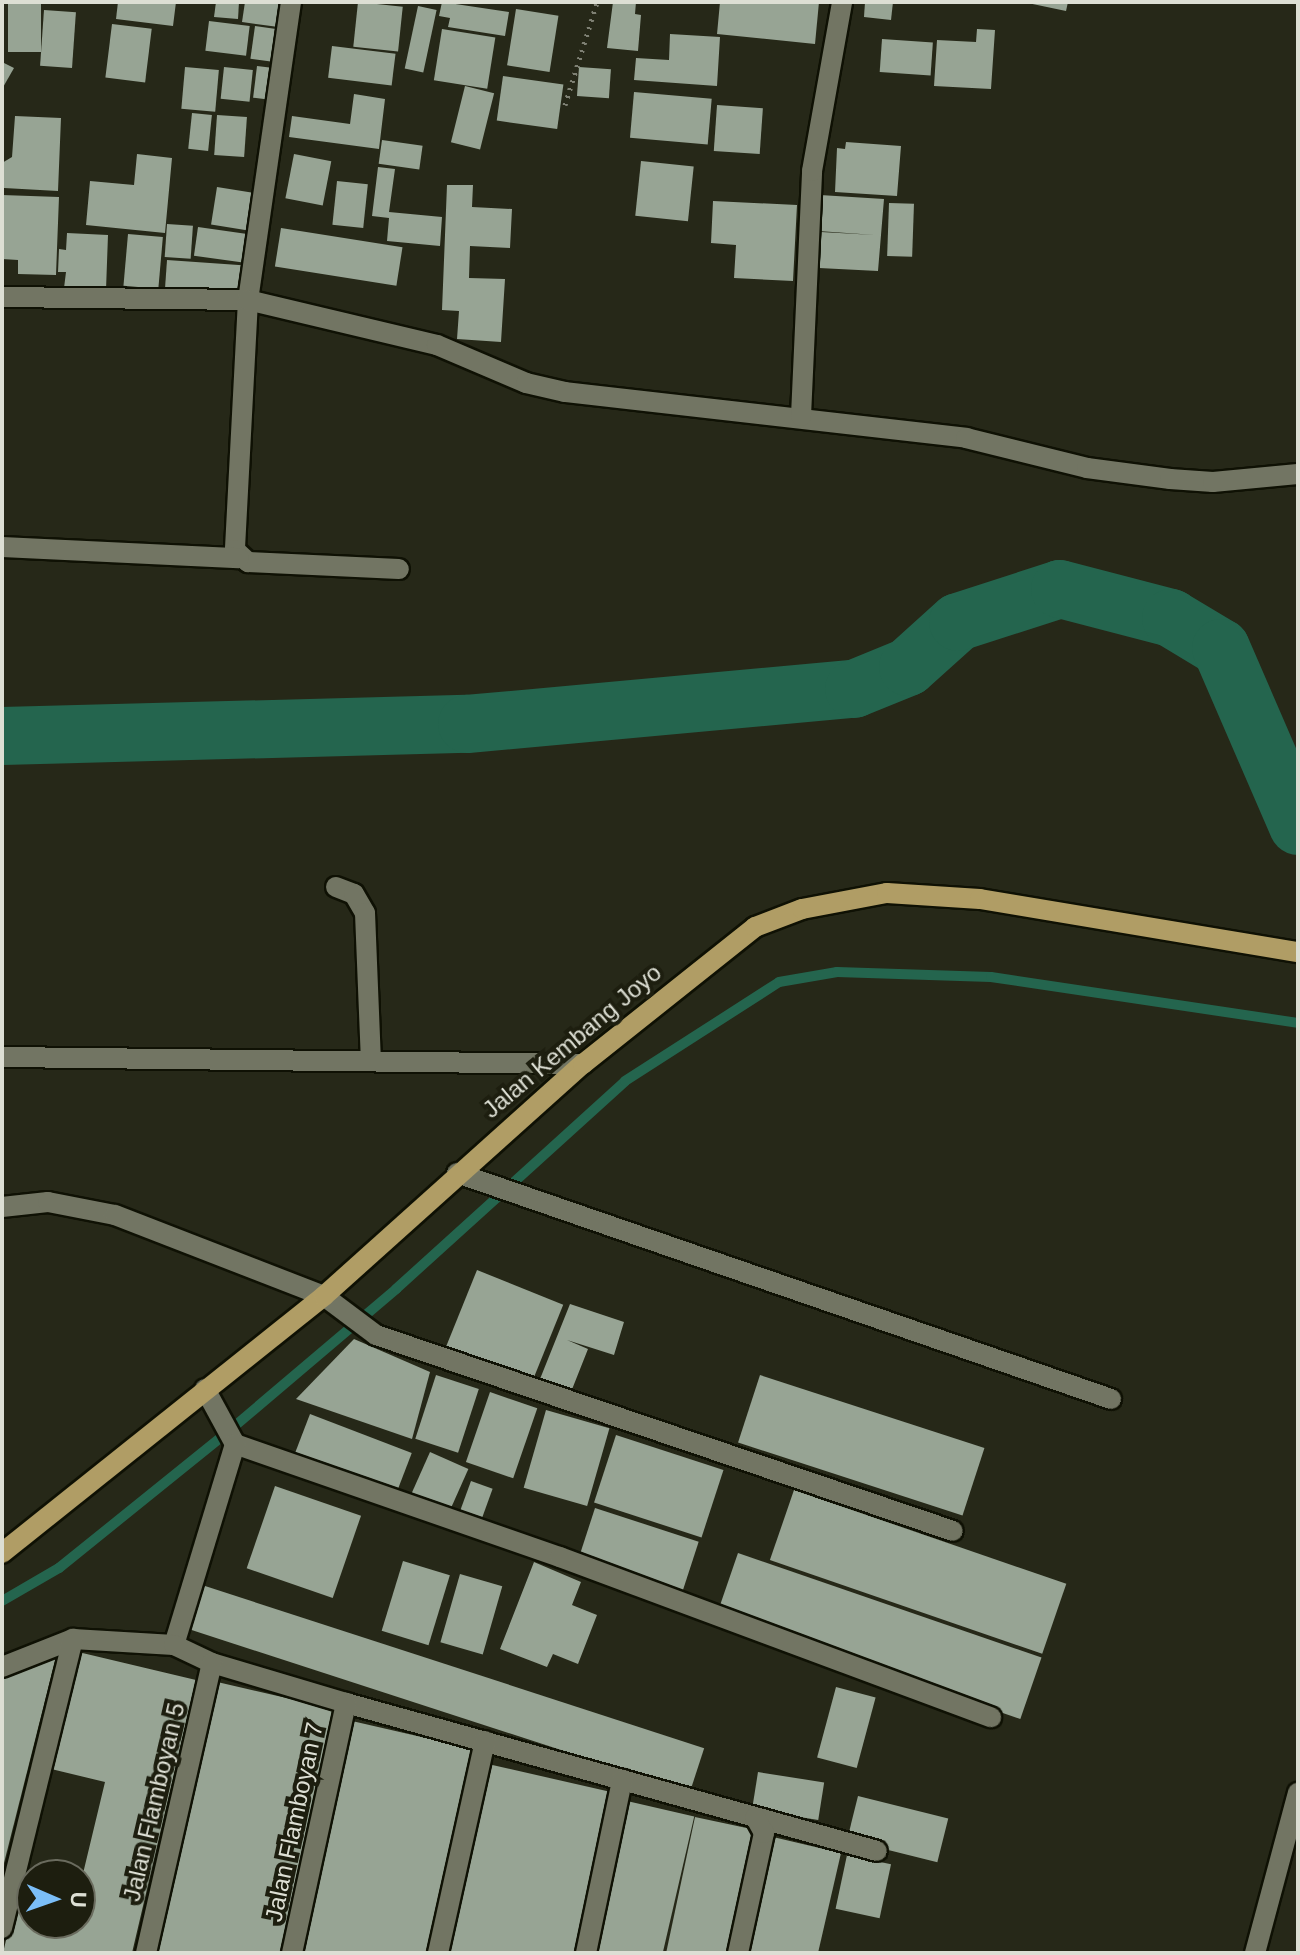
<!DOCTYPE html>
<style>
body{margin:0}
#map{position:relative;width:1300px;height:1955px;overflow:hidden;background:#262818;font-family:Arial,sans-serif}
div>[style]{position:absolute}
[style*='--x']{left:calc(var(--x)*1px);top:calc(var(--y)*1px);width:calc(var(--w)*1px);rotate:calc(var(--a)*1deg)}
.stream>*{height:10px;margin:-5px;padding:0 5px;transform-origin:5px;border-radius:5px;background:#24654e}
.river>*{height:58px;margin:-29px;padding:0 29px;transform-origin:29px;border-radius:29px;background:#24654e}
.building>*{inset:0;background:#97a494;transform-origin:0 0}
.path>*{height:5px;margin-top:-2.5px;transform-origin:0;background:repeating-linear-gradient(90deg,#7e8073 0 2px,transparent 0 8px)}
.roads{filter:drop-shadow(2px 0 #0f1104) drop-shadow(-2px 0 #0f1104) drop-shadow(0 2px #0f1104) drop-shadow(0 -2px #0f1104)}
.minor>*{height:20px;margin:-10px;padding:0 10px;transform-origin:10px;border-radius:10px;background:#727563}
.major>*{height:20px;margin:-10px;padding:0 10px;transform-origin:10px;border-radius:10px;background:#b09d65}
span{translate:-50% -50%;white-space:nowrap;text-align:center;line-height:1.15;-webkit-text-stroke:8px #1d1e0f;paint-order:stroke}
.street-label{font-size:24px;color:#dddfd4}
.frame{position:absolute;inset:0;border:4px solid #dddfd4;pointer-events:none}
.north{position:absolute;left:16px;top:1859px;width:80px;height:80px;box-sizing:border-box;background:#1d1e0f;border:2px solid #6a6b5e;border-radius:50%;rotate:92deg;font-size:22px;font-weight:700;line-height:32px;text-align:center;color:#dddfd4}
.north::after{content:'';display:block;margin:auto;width:28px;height:36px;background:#7bbef8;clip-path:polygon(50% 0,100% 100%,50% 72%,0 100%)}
</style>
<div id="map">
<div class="stream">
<i style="--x:2;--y:1601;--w:66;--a:-30.1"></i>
<i style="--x:59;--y:1568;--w:220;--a:-38.9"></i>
<i style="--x:230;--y:1430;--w:218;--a:-40.3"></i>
<i style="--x:396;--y:1289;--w:309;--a:-42.2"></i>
<i style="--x:625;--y:1081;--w:183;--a:-32.7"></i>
<i style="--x:779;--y:982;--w:59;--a:-9.8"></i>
<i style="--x:837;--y:972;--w:154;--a:1.9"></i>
<i style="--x:991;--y:977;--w:310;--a:8.5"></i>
</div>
<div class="river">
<i style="--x:2;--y:736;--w:465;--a:-1.5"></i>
<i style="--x:467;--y:724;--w:389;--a:-5.2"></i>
<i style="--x:854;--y:689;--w:58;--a:-22.2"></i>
<i style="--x:908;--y:667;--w:67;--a:-42"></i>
<i style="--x:958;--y:622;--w:107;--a:-17.9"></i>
<i style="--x:1060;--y:589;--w:115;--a:14.6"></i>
<i style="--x:1171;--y:618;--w:58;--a:31"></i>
<i style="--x:1221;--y:648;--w:194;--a:66.6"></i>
</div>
<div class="building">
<i style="left:8px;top:2px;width:33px;height:50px"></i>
<i style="clip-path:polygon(118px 2px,176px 2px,173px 26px,116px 19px)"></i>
<i style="clip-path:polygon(216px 2px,239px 2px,238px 19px,214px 17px)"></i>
<i style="clip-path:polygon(245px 2px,290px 2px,286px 28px,242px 22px)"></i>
<i style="left:358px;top:2px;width:45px;height:45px;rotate:6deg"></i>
<i style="clip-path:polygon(442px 2px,509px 12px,505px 36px,448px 27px,450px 18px,439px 16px)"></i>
<i style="clip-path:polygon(613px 2px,636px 2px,635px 14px,641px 15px,638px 51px,607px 48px)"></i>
<i style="clip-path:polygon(720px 2px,819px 2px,815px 44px,717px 34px)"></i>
<i style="clip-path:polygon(865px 2px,893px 2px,891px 20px,864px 17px)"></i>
<i style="clip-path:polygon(1023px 2px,1068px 2px,1066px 11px)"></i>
<i style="left:418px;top:6px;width:19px;height:64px;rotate:12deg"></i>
<i style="left:516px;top:9px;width:43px;height:57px;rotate:9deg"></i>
<i style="left:44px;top:10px;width:32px;height:56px;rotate:4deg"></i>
<i style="left:209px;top:21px;width:41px;height:30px;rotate:7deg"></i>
<i style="left:112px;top:24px;width:40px;height:54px;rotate:7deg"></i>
<i style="left:255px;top:26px;width:30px;height:33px;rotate:8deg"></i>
<i style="left:442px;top:29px;width:54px;height:52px;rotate:9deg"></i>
<i style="clip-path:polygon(977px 29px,995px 30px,991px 89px,934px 86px,937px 40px,976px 42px)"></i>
<i style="clip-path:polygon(670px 34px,720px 37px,717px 86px,634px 80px,636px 58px,669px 60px)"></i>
<i style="left:882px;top:39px;width:51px;height:33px;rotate:4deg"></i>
<i style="left:332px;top:46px;width:64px;height:32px;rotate:7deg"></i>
<i style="clip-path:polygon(2px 62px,14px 68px,2px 89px)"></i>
<i style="left:257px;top:66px;width:23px;height:32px;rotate:7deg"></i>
<i style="left:185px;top:67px;width:34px;height:42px;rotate:5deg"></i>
<i style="left:224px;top:67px;width:29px;height:32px;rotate:6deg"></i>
<i style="left:579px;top:67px;width:32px;height:29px;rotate:4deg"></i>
<i style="left:503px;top:76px;width:61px;height:45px;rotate:8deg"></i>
<i style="left:465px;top:86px;width:30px;height:58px;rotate:14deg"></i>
<i style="left:634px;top:92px;width:78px;height:46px;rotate:5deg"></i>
<i style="clip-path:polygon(354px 94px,385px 99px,379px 149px,289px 137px,292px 116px,350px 124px)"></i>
<i style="left:717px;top:105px;width:46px;height:46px;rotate:4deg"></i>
<i style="left:192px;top:113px;width:20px;height:36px;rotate:6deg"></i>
<i style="left:217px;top:115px;width:30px;height:40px;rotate:4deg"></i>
<i style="clip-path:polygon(15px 116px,61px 118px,58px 191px,4px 188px,2px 163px,12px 157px)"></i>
<i style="left:382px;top:140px;width:41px;height:24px;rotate:8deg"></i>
<i style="clip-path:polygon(846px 142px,901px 146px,897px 196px,835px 192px,837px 148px,845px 149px)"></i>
<i style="clip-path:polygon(137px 154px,172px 158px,165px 233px,86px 225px,90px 181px,134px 185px)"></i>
<i style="left:294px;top:154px;width:38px;height:45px;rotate:11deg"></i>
<i style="left:641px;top:161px;width:53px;height:55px;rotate:6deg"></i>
<i style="clip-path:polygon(378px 167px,395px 169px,389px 212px,442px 217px,440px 246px,387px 241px,389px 218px,372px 216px)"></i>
<i style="left:337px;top:181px;width:31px;height:44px;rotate:6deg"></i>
<i style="clip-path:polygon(447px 185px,473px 185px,472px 207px,512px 209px,510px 248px,470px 246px,469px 278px,505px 279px,501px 342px,457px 339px,459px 311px,442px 310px)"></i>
<i style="left:217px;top:187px;width:46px;height:38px;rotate:9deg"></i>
<i style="clip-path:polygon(2px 195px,59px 197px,56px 275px,18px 274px,18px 260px,2px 259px)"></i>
<i style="clip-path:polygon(820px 195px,884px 199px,878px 271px,819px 268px,821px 232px,875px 235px,818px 231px)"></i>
<i style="clip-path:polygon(713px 201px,797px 205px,793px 281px,734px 278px,736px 245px,711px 243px)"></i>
<i style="left:889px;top:203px;width:25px;height:53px;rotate:2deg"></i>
<i style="left:167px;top:224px;width:26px;height:33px;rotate:4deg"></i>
<i style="left:198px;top:227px;width:55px;height:29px;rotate:8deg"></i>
<i style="left:281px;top:228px;width:123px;height:39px;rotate:9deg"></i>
<i style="clip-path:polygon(67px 233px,108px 235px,106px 290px,64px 288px,66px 272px,58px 272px,59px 249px,66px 250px)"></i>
<i style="left:128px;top:234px;width:35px;height:52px;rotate:5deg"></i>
<i style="left:167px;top:260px;width:79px;height:29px;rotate:4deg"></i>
<i style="left:477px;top:1270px;width:93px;height:87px;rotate:22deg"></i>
<i style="clip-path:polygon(570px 1304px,624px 1322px,614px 1355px,567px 1340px,588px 1349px,569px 1397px,538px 1384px)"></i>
<i style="clip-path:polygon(354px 1339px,430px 1372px,412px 1439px,296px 1399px)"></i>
<i style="left:436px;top:1375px;width:45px;height:67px;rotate:18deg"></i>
<i style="left:760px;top:1375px;width:236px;height:71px;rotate:18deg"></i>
<i style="left:490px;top:1392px;width:50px;height:74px;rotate:19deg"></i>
<i style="left:546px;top:1410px;width:66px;height:81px;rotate:16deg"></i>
<i style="left:310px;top:1414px;width:109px;height:43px;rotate:21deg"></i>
<i style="left:616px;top:1435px;width:113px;height:71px;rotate:18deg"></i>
<i style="left:430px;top:1452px;width:42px;height:49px;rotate:24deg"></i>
<i style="left:471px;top:1481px;width:23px;height:37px;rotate:20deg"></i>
<i style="left:275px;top:1486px;width:91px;height:87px;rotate:19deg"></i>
<i style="left:794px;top:1490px;width:288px;height:74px;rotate:19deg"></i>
<i style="left:595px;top:1508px;width:109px;height:51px;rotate:18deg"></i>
<i style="left:738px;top:1553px;width:321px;height:65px;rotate:19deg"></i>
<i style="left:403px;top:1561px;width:49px;height:73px;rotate:17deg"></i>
<i style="clip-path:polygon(534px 1562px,581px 1582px,572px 1605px,597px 1615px,578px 1664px,553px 1654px,547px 1667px,500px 1649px)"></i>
<i style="left:460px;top:1574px;width:44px;height:71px;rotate:16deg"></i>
<i style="left:202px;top:1585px;width:528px;height:46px;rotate:18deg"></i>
<i style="clip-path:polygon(74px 1651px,196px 1680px,132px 1953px,3px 1953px,19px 1885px,32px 1888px,32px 1923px,80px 1923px,80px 1886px,105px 1782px,47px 1768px)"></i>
<i style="clip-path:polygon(56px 1657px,3px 1867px,2px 1867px,2px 1678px)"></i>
<i style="left:213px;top:1681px;width:128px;height:279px;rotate:13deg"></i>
<i style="left:836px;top:1687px;width:41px;height:73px;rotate:15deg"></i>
<i style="left:352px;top:1721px;width:125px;height:238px;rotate:13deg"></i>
<i style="clip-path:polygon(488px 1764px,611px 1792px,576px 1953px,446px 1953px)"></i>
<i style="left:758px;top:1772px;width:67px;height:38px;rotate:9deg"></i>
<i style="left:858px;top:1796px;width:93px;height:45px;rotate:14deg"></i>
<i style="left:627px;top:1801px;width:69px;height:156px;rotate:13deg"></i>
<i style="left:695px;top:1817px;width:60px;height:139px;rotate:12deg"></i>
<i style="clip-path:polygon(773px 1837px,841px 1853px,818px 1953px,747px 1953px)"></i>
<i style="left:847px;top:1855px;width:45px;height:55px;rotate:12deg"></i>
</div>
<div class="path">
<i style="--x:565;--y:105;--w:108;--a:-72.7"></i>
</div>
<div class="roads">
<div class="minor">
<i style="--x:291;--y:2;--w:301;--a:98.2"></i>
<i style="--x:248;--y:300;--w:250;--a:93"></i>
<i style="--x:235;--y:550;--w:18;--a:43"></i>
<i style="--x:248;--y:562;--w:151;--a:2.7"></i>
<i style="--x:2;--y:297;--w:246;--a:0.7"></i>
<i style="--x:248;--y:300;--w:194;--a:13.4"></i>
<i style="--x:437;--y:345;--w:97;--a:23.1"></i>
<i style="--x:526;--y:383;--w:40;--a:13"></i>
<i style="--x:565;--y:392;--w:404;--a:6.5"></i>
<i style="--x:966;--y:438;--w:125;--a:13.9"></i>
<i style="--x:1087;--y:468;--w:84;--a:7.5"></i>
<i style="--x:1170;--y:479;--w:43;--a:4"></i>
<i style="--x:1213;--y:482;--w:85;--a:-5.4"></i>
<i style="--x:801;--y:416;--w:245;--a:-87.4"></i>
<i style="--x:812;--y:171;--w:172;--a:-79.9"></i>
<i style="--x:2;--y:547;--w:237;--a:2.7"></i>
<i style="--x:336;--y:887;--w:19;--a:21"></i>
<i style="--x:354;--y:894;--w:22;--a:60"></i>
<i style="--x:365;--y:913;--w:148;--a:87.7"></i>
<i style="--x:2;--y:1057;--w:581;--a:0.69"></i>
<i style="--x:457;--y:1173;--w:692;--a:19.06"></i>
<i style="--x:2;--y:1207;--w:46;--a:-6.2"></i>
<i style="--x:48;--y:1202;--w:68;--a:11"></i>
<i style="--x:115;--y:1215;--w:224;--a:21.2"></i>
<i style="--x:324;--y:1296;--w:65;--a:36.9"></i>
<i style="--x:376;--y:1335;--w:609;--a:18.76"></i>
<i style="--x:205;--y:1389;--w:63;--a:61.4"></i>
<i style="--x:235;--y:1444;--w:344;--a:19.2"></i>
<i style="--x:560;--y:1557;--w:460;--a:20.4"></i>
<i style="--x:174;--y:1645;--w:210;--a:-73.1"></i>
<i style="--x:2;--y:1667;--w:76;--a:-21.5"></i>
<i style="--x:73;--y:1639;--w:101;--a:3.4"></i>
<i style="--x:174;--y:1645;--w:42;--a:25.3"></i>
<i style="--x:212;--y:1663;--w:140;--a:16.6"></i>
<i style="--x:346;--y:1703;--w:551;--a:15.57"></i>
<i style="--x:2;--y:1928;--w:298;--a:-76.2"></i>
<i style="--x:146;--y:1953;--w:297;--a:-77.2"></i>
<i style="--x:292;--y:1953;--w:256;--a:-77.8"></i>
<i style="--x:438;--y:1953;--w:217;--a:-77.5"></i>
<i style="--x:586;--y:1953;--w:177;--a:-78.2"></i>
<i style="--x:738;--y:1953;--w:123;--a:-77.8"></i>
<i style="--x:764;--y:1833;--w:18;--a:-119"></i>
<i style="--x:1255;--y:1953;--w:166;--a:-75"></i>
</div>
<div class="major">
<i style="--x:2;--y:1553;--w:412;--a:-38.6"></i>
<i style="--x:324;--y:1296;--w:348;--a:-41.9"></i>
<i style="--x:583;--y:1064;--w:220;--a:-38.5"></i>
<i style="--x:755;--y:927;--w:50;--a:-21"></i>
<i style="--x:802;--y:909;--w:86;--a:-10.7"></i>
<i style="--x:887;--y:893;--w:93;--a:3.7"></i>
<i style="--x:980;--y:899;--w:322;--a:9.5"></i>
</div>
</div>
<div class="street-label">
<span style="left:572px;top:1041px;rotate:-40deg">Jalan Kembang Joyo</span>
<span style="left:154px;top:1802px;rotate:-77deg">Jalan Flamboyan 5</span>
<span style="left:294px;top:1822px;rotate:-78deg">Jalan Flamboyan 7</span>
</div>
<div class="frame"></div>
<div class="north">U</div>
</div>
